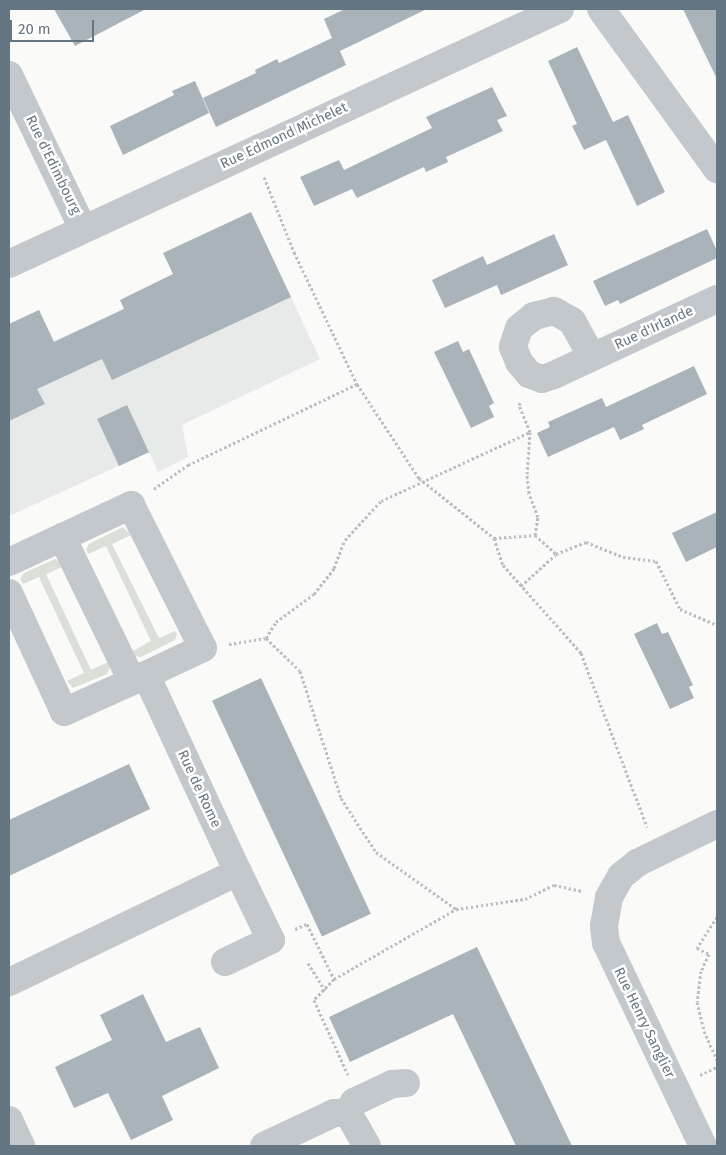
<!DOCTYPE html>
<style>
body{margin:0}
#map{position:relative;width:726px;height:1155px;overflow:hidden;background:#fafaf8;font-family:"Fira Sans",sans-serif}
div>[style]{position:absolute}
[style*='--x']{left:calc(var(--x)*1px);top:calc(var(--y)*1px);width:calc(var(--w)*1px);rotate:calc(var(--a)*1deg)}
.built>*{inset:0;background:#e8e9e9}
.green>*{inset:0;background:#dadfd7}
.building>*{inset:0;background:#aab3b9;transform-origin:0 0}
.path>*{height:3px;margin-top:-1.5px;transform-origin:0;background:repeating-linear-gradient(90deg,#bbbfc2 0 2.5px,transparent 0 5px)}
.minor>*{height:28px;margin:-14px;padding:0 14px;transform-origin:14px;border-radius:14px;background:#c3c8cc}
span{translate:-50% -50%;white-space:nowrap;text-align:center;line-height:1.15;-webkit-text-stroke:5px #fff;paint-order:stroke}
.street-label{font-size:14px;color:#657683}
.frame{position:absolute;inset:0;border:10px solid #657683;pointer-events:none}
.scale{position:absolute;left:10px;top:20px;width:84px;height:22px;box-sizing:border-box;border:2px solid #657683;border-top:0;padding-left:6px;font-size:15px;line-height:18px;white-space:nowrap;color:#657683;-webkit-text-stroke:4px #fff;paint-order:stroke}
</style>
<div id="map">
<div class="built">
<i style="clip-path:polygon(251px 212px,320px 359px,182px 425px,188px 457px,158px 472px,149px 452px,9px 516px,9px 324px,39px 310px,54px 341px,177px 284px)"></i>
</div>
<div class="green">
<i style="clip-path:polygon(123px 527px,131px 535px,112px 544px,159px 638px,175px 631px,177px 634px,175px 640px,141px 657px,135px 656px,133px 651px,151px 641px,106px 546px,88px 554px,86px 549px,89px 544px)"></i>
<i style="clip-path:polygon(55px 559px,64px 566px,46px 574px,91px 670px,108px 662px,110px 667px,107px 674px,73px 688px,67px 681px,84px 673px,39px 577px,23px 584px,20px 579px,24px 573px)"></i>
</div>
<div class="building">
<i style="clip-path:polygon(54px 9px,146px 9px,75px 46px)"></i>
<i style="clip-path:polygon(345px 9px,427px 9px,340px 51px,346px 65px,216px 127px,203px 98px,256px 73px,255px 70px,277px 59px,279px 63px,332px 38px,324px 19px)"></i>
<i style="clip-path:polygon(683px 9px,717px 9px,717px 79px)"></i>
<i style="clip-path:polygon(577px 47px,613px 122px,628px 115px,665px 192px,637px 206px,606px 140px,584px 150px,572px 126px,577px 124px,548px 61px)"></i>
<i style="clip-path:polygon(195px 81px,209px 113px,123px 155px,110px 126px,174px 95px,172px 91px)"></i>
<i style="clip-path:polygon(492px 87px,507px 116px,497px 120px,503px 131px,446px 157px,448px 162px,426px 172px,424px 167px,357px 198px,352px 189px,314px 206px,300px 177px,339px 160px,344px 170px,432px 128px,426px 117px)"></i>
<i style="clip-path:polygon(251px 212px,291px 297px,112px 380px,102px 359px,37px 389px,45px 404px,9px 421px,9px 324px,39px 310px,54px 342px,124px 309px,120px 300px,173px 274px,163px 253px)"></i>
<i style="clip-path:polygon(707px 229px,717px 251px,717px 258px,620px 304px,618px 300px,605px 306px,593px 281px)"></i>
<i style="clip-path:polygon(554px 234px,568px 265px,501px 295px,497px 285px,445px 308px,432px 280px,483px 256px,487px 265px)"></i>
<i style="clip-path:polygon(458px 341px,463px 352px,469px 349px,494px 403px,489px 406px,494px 417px,471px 428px,434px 352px)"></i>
<i style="clip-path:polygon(694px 366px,707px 394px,642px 425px,644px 429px,620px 440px,614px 427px,548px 457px,537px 433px,550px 427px,548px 422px,602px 398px,606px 407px)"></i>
<i style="left:127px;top:405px;width:52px;height:33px;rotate:65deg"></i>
<i style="clip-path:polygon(717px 512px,717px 547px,686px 562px,672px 533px)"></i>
<i style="clip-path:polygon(657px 623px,662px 634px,668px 632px,693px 685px,689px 687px,694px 698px,670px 709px,634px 634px)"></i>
<i style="left:261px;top:678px;width:260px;height:54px;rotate:65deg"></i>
<i style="clip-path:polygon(129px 764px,150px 809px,9px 876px,9px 820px)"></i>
<i style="clip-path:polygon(477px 947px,572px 1146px,516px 1146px,453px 1014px,350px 1062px,329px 1017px)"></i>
<i style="clip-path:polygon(143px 994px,166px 1042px,200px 1027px,219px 1068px,162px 1096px,173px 1120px,131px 1140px,108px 1093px,74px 1108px,55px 1067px,112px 1040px,100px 1015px)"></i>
</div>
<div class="path">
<i style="--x:264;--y:177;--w:81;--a:68.2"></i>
<i style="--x:294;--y:252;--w:146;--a:64.5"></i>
<i style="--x:357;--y:384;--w:113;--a:56.6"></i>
<i style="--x:419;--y:478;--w:96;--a:38.7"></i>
<i style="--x:494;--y:538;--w:28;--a:72"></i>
<i style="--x:503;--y:565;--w:118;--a:48.4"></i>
<i style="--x:581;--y:653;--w:186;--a:69.2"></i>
<i style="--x:154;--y:489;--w:42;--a:-35.2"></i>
<i style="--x:188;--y:465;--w:187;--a:-25.6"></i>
<i style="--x:535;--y:535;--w:28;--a:42"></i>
<i style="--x:556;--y:554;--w:32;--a:-22"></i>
<i style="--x:586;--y:542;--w:40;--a:22"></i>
<i style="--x:623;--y:557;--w:33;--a:7"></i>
<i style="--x:656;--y:561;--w:54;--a:63.4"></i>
<i style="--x:680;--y:609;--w:40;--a:23.4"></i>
<i style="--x:494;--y:538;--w:41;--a:-4.2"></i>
<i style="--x:535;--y:535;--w:18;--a:-81"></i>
<i style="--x:538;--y:517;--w:26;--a:-111"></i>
<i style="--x:529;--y:493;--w:19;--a:-96"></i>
<i style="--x:527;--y:474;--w:42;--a:-85.9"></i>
<i style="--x:521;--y:586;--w:47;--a:-42.4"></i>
<i style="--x:266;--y:638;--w:19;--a:-58"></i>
<i style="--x:276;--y:622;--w:47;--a:-36.4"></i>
<i style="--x:314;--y:594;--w:33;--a:-52"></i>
<i style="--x:334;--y:568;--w:30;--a:-69"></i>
<i style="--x:345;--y:540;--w:53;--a:-47.3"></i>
<i style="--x:381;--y:501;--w:164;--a:-24.8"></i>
<i style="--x:530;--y:432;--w:29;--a:-112"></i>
<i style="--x:519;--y:405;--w:4;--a:-63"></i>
<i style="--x:229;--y:644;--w:37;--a:-9"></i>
<i style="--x:266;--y:638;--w:47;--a:44.1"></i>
<i style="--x:300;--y:671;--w:133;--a:72.1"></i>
<i style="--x:341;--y:798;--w:64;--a:57.1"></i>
<i style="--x:376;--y:852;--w:98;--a:35.5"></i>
<i style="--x:456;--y:909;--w:70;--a:-8.2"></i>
<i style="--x:525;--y:899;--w:32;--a:-26"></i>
<i style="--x:554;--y:885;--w:29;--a:12"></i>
<i style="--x:717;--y:917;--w:37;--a:123"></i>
<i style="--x:697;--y:948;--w:13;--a:27"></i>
<i style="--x:709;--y:954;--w:19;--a:115"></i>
<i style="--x:701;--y:971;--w:31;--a:97"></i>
<i style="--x:697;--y:1002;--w:30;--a:76"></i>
<i style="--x:704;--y:1031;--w:32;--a:66"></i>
<i style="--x:295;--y:929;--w:13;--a:-23"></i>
<i style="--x:307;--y:924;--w:61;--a:63.9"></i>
<i style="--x:334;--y:979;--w:29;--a:134"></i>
<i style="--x:314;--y:1000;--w:82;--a:65.6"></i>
<i style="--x:308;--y:963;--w:32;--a:58"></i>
<i style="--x:334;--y:979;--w:141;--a:-29.8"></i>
<i style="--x:700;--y:1075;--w:19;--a:-25"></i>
</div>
<div class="minor">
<i style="--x:601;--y:9;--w:198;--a:54.1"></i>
<i style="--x:9;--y:75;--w:171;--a:64.3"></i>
<i style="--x:9;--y:264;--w:607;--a:-24.83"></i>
<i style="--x:592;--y:357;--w:41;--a:-119.1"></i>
<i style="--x:572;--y:321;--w:21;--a:-151"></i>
<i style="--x:554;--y:311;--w:21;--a:166"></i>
<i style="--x:534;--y:316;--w:19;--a:141"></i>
<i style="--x:519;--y:328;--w:20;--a:108"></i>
<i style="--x:513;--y:347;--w:16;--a:68"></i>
<i style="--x:519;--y:362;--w:16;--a:50"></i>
<i style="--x:529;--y:374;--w:14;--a:21"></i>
<i style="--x:542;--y:379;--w:13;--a:-18"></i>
<i style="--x:554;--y:375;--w:180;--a:-25"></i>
<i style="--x:62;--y:537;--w:160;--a:64.1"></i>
<i style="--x:9;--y:562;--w:135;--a:-25"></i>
<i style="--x:131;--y:505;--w:160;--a:63.3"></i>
<i style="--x:203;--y:648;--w:63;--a:154.7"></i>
<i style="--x:9;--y:593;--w:131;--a:65.2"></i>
<i style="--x:64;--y:712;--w:90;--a:-24.3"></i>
<i style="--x:146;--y:675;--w:217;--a:65"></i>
<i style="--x:238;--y:872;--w:254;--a:154.3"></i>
<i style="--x:225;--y:962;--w:51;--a:-25.6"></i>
<i style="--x:271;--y:940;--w:76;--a:-115.9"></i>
<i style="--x:348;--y:1113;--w:13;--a:-61"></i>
<i style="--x:354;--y:1102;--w:42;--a:-25.3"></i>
<i style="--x:392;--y:1084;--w:14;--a:-4"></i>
<i style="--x:9;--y:1120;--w:29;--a:65"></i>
<i style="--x:264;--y:1146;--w:77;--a:-25.2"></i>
<i style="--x:334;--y:1113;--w:14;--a:0"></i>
<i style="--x:348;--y:1113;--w:38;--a:60"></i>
<i style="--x:703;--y:1146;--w:225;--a:-115.5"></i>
<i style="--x:606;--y:943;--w:17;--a:-97"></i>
<i style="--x:604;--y:926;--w:29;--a:-80"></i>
<i style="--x:609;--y:897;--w:24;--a:-60"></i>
<i style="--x:621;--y:876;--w:21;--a:-39"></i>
<i style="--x:637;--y:863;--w:89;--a:-26"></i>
</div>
<div class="street-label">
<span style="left:284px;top:136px;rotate:-25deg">Rue Edmond Michelet</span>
<span style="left:53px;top:165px;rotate:64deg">Rue d'Edimbourg</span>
<span style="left:654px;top:328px;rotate:-25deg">Rue d'Irlande</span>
<span style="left:199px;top:789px;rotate:65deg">Rue de Rome</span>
<span style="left:644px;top:1023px;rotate:64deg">Rue Henry Sanglier</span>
</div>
<div class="frame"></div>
<div class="scale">20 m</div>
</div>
